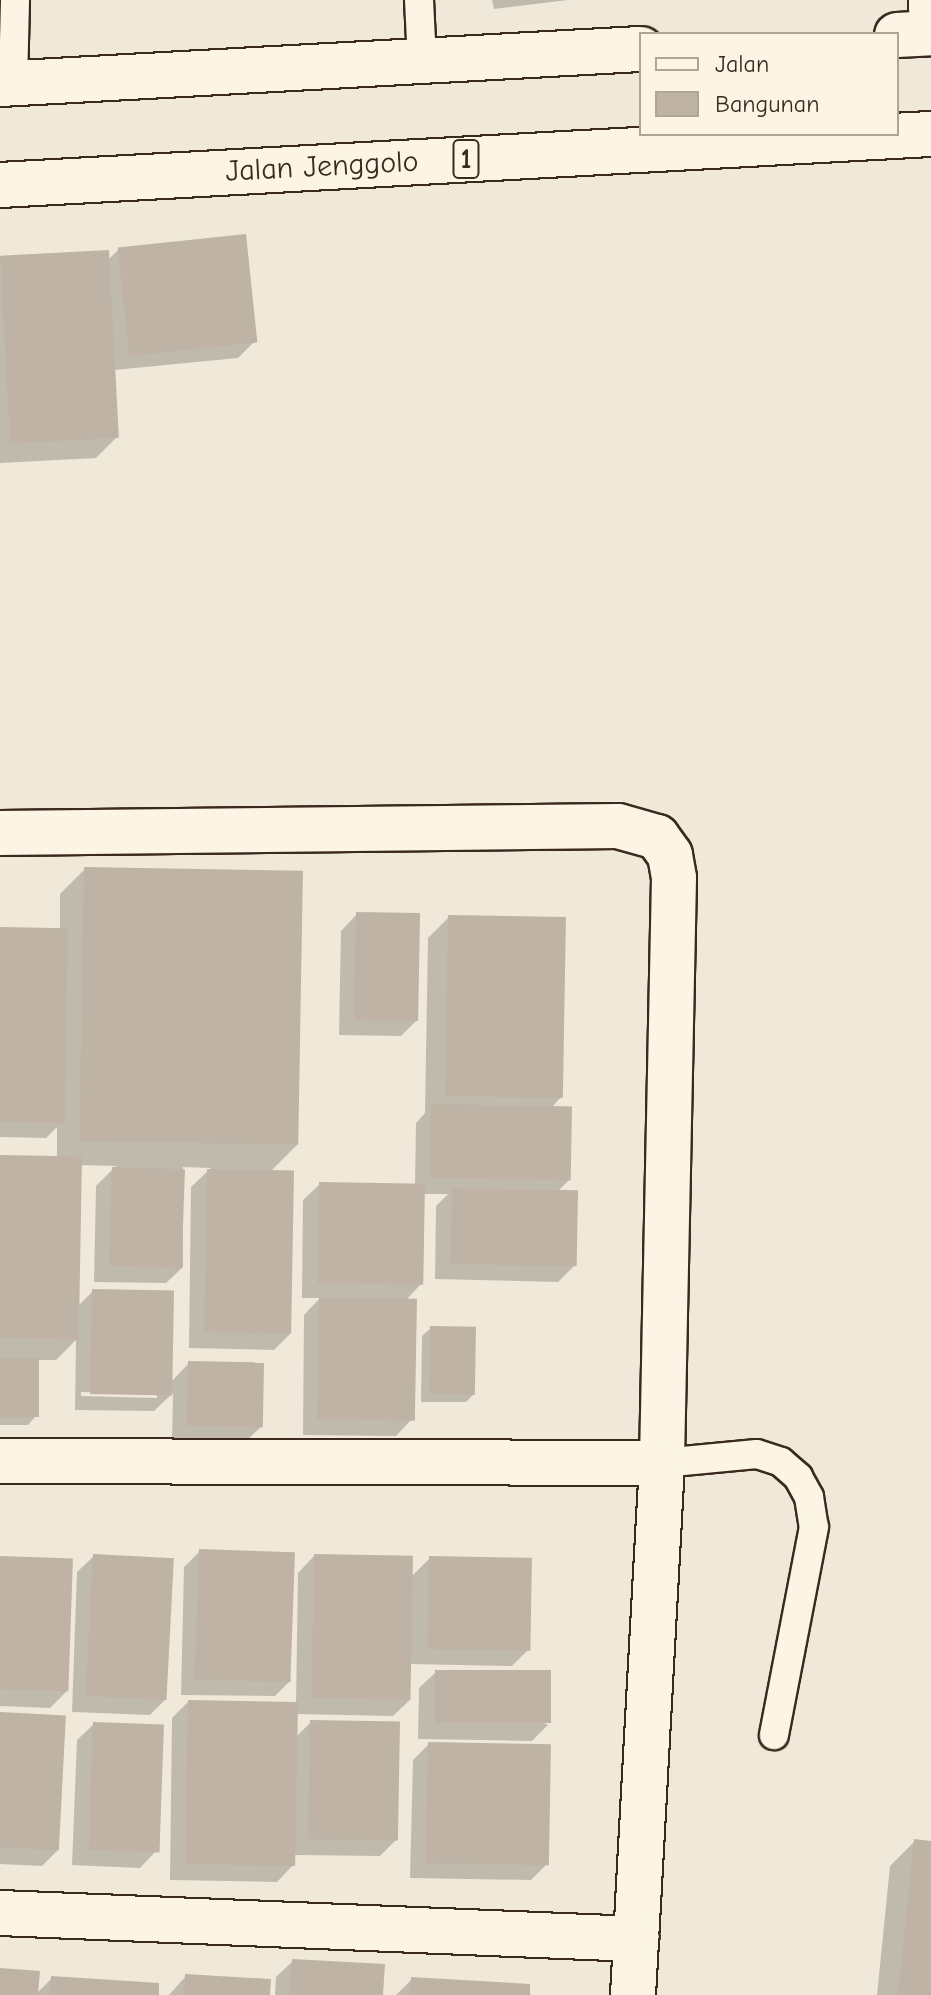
<!DOCTYPE html>
<style>
body{margin:0}
#map{position:relative;width:931px;height:1995px;overflow:hidden;background:#f0e9d9;font-family:"Comic Neue",sans-serif}
div>[style]{position:absolute}
[style*='--x']{left:calc(var(--x)*1px);top:calc(var(--y)*1px);width:calc(var(--w)*1px);rotate:calc(var(--a)*1deg)}
.shadow>*{inset:0;background:#0003}
.building>*{inset:0;background:#beb3a4;transform-origin:0 0}
.roads{filter:drop-shadow(2px 0 #3b2a1e) drop-shadow(-2px 0 #3b2a1e) drop-shadow(0 2px #3b2a1e) drop-shadow(0 -2px #3b2a1e)}
.lane>*{height:28px;margin:-14px;padding:0 14px;transform-origin:14px;border-radius:14px;background:#fcf5e5}
.street>*{height:44px;margin:-22px;padding:0 22px;transform-origin:22px;border-radius:22px;background:#fcf5e5}
.highway>*{height:44px;margin:-22px;padding:0 22px;transform-origin:22px;border-radius:22px;background:#fcf5e5}
span{translate:-50% -50%;white-space:nowrap;text-align:center;line-height:1.15;-webkit-text-stroke:7px #fcf5e5;paint-order:stroke}
.shield-label span{padding:2px 6px;background:#fcf5e5;border:2px solid;border-radius:6px;-webkit-text-stroke-width:0}
.shield-label{font-size:28px;color:#3b2a1e;font-weight:700}
.street-label{font-size:30px;color:#3b2a1e}
.legend{position:absolute;left:639px;top:32px;width:260px;height:104px;box-sizing:border-box;background:#fcf5e5;border:2px solid #afa495;margin:0;padding:10px 14px;list-style:none;font-size:24px;color:#3b2a1e}
.legend li{display:flex;align-items:center;gap:16px;height:40px}
.legend b{width:40px;border:2px solid #afa495}
</style>
<div id="map">
<div class="shadow">
<i style="clip-path:polygon(492px 0,568px 0,494px 9px)"></i>
<i style="clip-path:polygon(119px 249px,255px 341px,238px 358px,114px 370px,117px 437px,96px 458px,0 463px,0 257px,107px 261px)"></i>
<i style="clip-path:polygon(evenodd,85px 869px,297px 1145px,270px 1172px,290px 1334px,274px 1350px,189px 1348px,191px 1187px,211px 1168px,183px 1167px,183px 1267px,166px 1283px,94px 1282px,96px 1186px,116px 1166px,80px 1165px,78px 1306px,93px 1291px,171px 1382px,189px 1363px,262px 1426px,245px 1442px,172px 1441px,173px 1393px,154px 1411px,75px 1410px,76px 1340px,56px 1360px,37px 1360px,36px 1416px,28px 1425px,0 1425px,0 1157px,57px 1158px,57px 1127px,46px 1138px,0 1137px,0 929px,60px 929px,60px 894px,85px 869px,81px 1392px,157px 1394px,157px 1398px,81px 1396px,81px 1392px)"></i>
<i style="clip-path:polygon(357px 914px,417px 1020px,401px 1036px,339px 1035px,341px 931px)"></i>
<i style="clip-path:polygon(449px 917px,561px 1097px,551px 1108px,569px 1180px,557px 1192px,575px 1265px,558px 1282px,435px 1279px,436px 1206px,448px 1194px,422px 1194px,421px 1284px,406px 1300px,412px 1419px,396px 1436px,303px 1435px,304px 1315px,320px 1298px,302px 1298px,303px 1200px,320px 1184px,415px 1186px,416px 1123px,425px 1113px,428px 938px)"></i>
<i style="clip-path:polygon(431px 1328px,474px 1394px,466px 1402px,421px 1402px,422px 1336px)"></i>
<i style="clip-path:polygon(200px 1551px,291px 1680px,275px 1696px,181px 1695px,184px 1567px)"></i>
<i style="clip-path:polygon(94px 1556px,166px 1699px,150px 1715px,72px 1712px,77px 1572px)"></i>
<i style="clip-path:polygon(314px 1556px,411px 1577px,430px 1558px,528px 1650px,512px 1666px,410px 1664px,410px 1700px,393px 1716px,296px 1714px,295px 1738px,311px 1722px,396px 1840px,380px 1856px,294px 1855px,293px 1865px,277px 1882px,170px 1880px,172px 1718px,188px 1702px,296px 1704px,298px 1573px)"></i>
<i style="clip-path:polygon(0 1558px,66px 1692px,50px 1708px,0 1706px)"></i>
<i style="clip-path:polygon(436px 1672px,548px 1725px,532px 1741px,418px 1739px,419px 1688px)"></i>
<i style="clip-path:polygon(0 1715px,59px 1849px,42px 1866px,0 1864px)"></i>
<i style="clip-path:polygon(94px 1724px,156px 1851px,140px 1868px,72px 1865px,77px 1740px)"></i>
<i style="clip-path:polygon(429px 1744px,547px 1864px,531px 1880px,410px 1878px,413px 1760px)"></i>
<i style="clip-path:polygon(915px 1841px,931px 1843px,931px 1995px,877px 1995px,890px 1866px)"></i>
<i style="clip-path:polygon(293px 1961px,381px 1995px,275px 1995px,276px 1977px)"></i>
<i style="clip-path:polygon(0 1970px,37px 1993px,52px 1978px,157px 1995px,0 1995px)"></i>
<i style="clip-path:polygon(186px 1976px,268px 1995px,169px 1995px)"></i>
<i style="clip-path:polygon(412px 1979px,528px 1995px,396px 1995px)"></i>
</div>
<div class="building">
<i style="left:246px;top:234px;width:109px;height:129px;rotate:84deg"></i>
<i style="left:109px;top:250px;width:188px;height:109px;rotate:87deg"></i>
<i style="left:84px;top:867px;width:219px;height:274px;rotate:1deg"></i>
<i style="left:356px;top:912px;width:64px;height:108px;rotate:1deg"></i>
<i style="left:448px;top:915px;width:118px;height:181px;rotate:1deg"></i>
<i style="left:0;top:927px;width:68px;height:195px;rotate:1deg"></i>
<i style="left:431px;top:1104px;width:141px;height:74px;rotate:1deg"></i>
<i style="left:0;top:1155px;width:82px;height:183px;rotate:1deg"></i>
<i style="left:112px;top:1167px;width:73px;height:99px;rotate:2deg"></i>
<i style="left:207px;top:1169px;width:87px;height:163px;rotate:1deg"></i>
<i style="left:319px;top:1182px;width:106px;height:101px;rotate:1deg"></i>
<i style="left:452px;top:1188px;width:126px;height:76px;rotate:1deg"></i>
<i style="left:92px;top:1289px;width:82px;height:105px;rotate:1deg"></i>
<i style="left:319px;top:1297px;width:98px;height:122px;rotate:1deg"></i>
<i style="left:430px;top:1326px;width:46px;height:68px;rotate:1deg"></i>
<i style="left:0;top:1358px;width:39px;height:59px"></i>
<i style="left:188px;top:1361px;width:76px;height:65px;rotate:1deg"></i>
<i style="left:199px;top:1549px;width:96px;height:130px;rotate:2deg"></i>
<i style="left:93px;top:1554px;width:81px;height:142px;rotate:3deg"></i>
<i style="left:314px;top:1554px;width:99px;height:144px;rotate:1deg"></i>
<i style="left:0;top:1556px;width:73px;height:133px;rotate:2deg"></i>
<i style="left:429px;top:1556px;width:103px;height:93px;rotate:1deg"></i>
<i style="left:435px;top:1670px;width:116px;height:53px"></i>
<i style="left:188px;top:1700px;width:110px;height:164px;rotate:1deg"></i>
<i style="left:0;top:1712px;width:66px;height:135px;rotate:3deg"></i>
<i style="left:310px;top:1720px;width:90px;height:119px;rotate:1deg"></i>
<i style="left:93px;top:1722px;width:71px;height:128px;rotate:2deg"></i>
<i style="left:428px;top:1742px;width:123px;height:121px;rotate:1deg"></i>
<i style="clip-path:polygon(914px 1839px,931px 1841px,931px 1995px,898px 1995px)"></i>
<i style="clip-path:polygon(292px 1959px,385px 1964px,383px 1995px,290px 1995px)"></i>
<i style="clip-path:polygon(0 1968px,40px 1971px,38px 1995px,0 1995px)"></i>
<i style="clip-path:polygon(185px 1974px,271px 1979px,270px 1995px,184px 1995px)"></i>
<i style="clip-path:polygon(51px 1976px,159px 1983px,159px 1995px,50px 1995px)"></i>
<i style="clip-path:polygon(411px 1977px,530px 1984px,530px 1995px,410px 1995px)"></i>
</div>
<div class="roads">
<div class="lane">
<i style="--x:419;--y:0;--w:61;--a:87.2"></i>
<i style="--x:13;--y:83;--w:83;--a:-88.6"></i>
<i style="--x:662;--y:1463;--w:95;--a:-5.4"></i>
<i style="--x:757;--y:1454;--w:25;--a:18"></i>
<i style="--x:781;--y:1462;--w:23;--a:41"></i>
<i style="--x:798;--y:1477;--w:23;--a:61"></i>
<i style="--x:809;--y:1497;--w:30;--a:81"></i>
<i style="--x:814;--y:1527;--w:212;--a:100.9"></i>
</div>
<div class="street">
<i style="--x:931;--y:0;--w:9;--a:90"></i>
<i style="--x:0;--y:833;--w:618;--a:-0.65"></i>
<i style="--x:618;--y:826;--w:41;--a:15.8"></i>
<i style="--x:657;--y:837;--w:22;--a:54"></i>
<i style="--x:670;--y:855;--w:23;--a:80"></i>
<i style="--x:674;--y:878;--w:585;--a:91.18"></i>
<i style="--x:662;--y:1463;--w:533;--a:93.12"></i>
<i style="--x:0;--y:1461;--w:662;--a:0.17"></i>
<i style="--x:0;--y:1913;--w:637;--a:2.34"></i>
</div>
<div class="highway">
<i style="--x:897;--y:35;--w:34;--a:-3"></i>
<i style="--x:0;--y:84;--w:642;--a:-3.13"></i>
<i style="--x:0;--y:185;--w:932;--a:-3.14"></i>
</div>
</div>
<div class="shield-label">
<span style="left:466px;top:159px">1</span>
</div>
<div class="street-label">
<span style="left:322px;top:167px;rotate:-3deg">Jalan Jenggolo</span>
</div>
<ul class="legend">
<li><b style="height:10px;background:#fcf5e5"></b>Jalan</li>
<li><b style="height:22px;background:#beb3a4"></b>Bangunan</li>
</ul>
</div>
